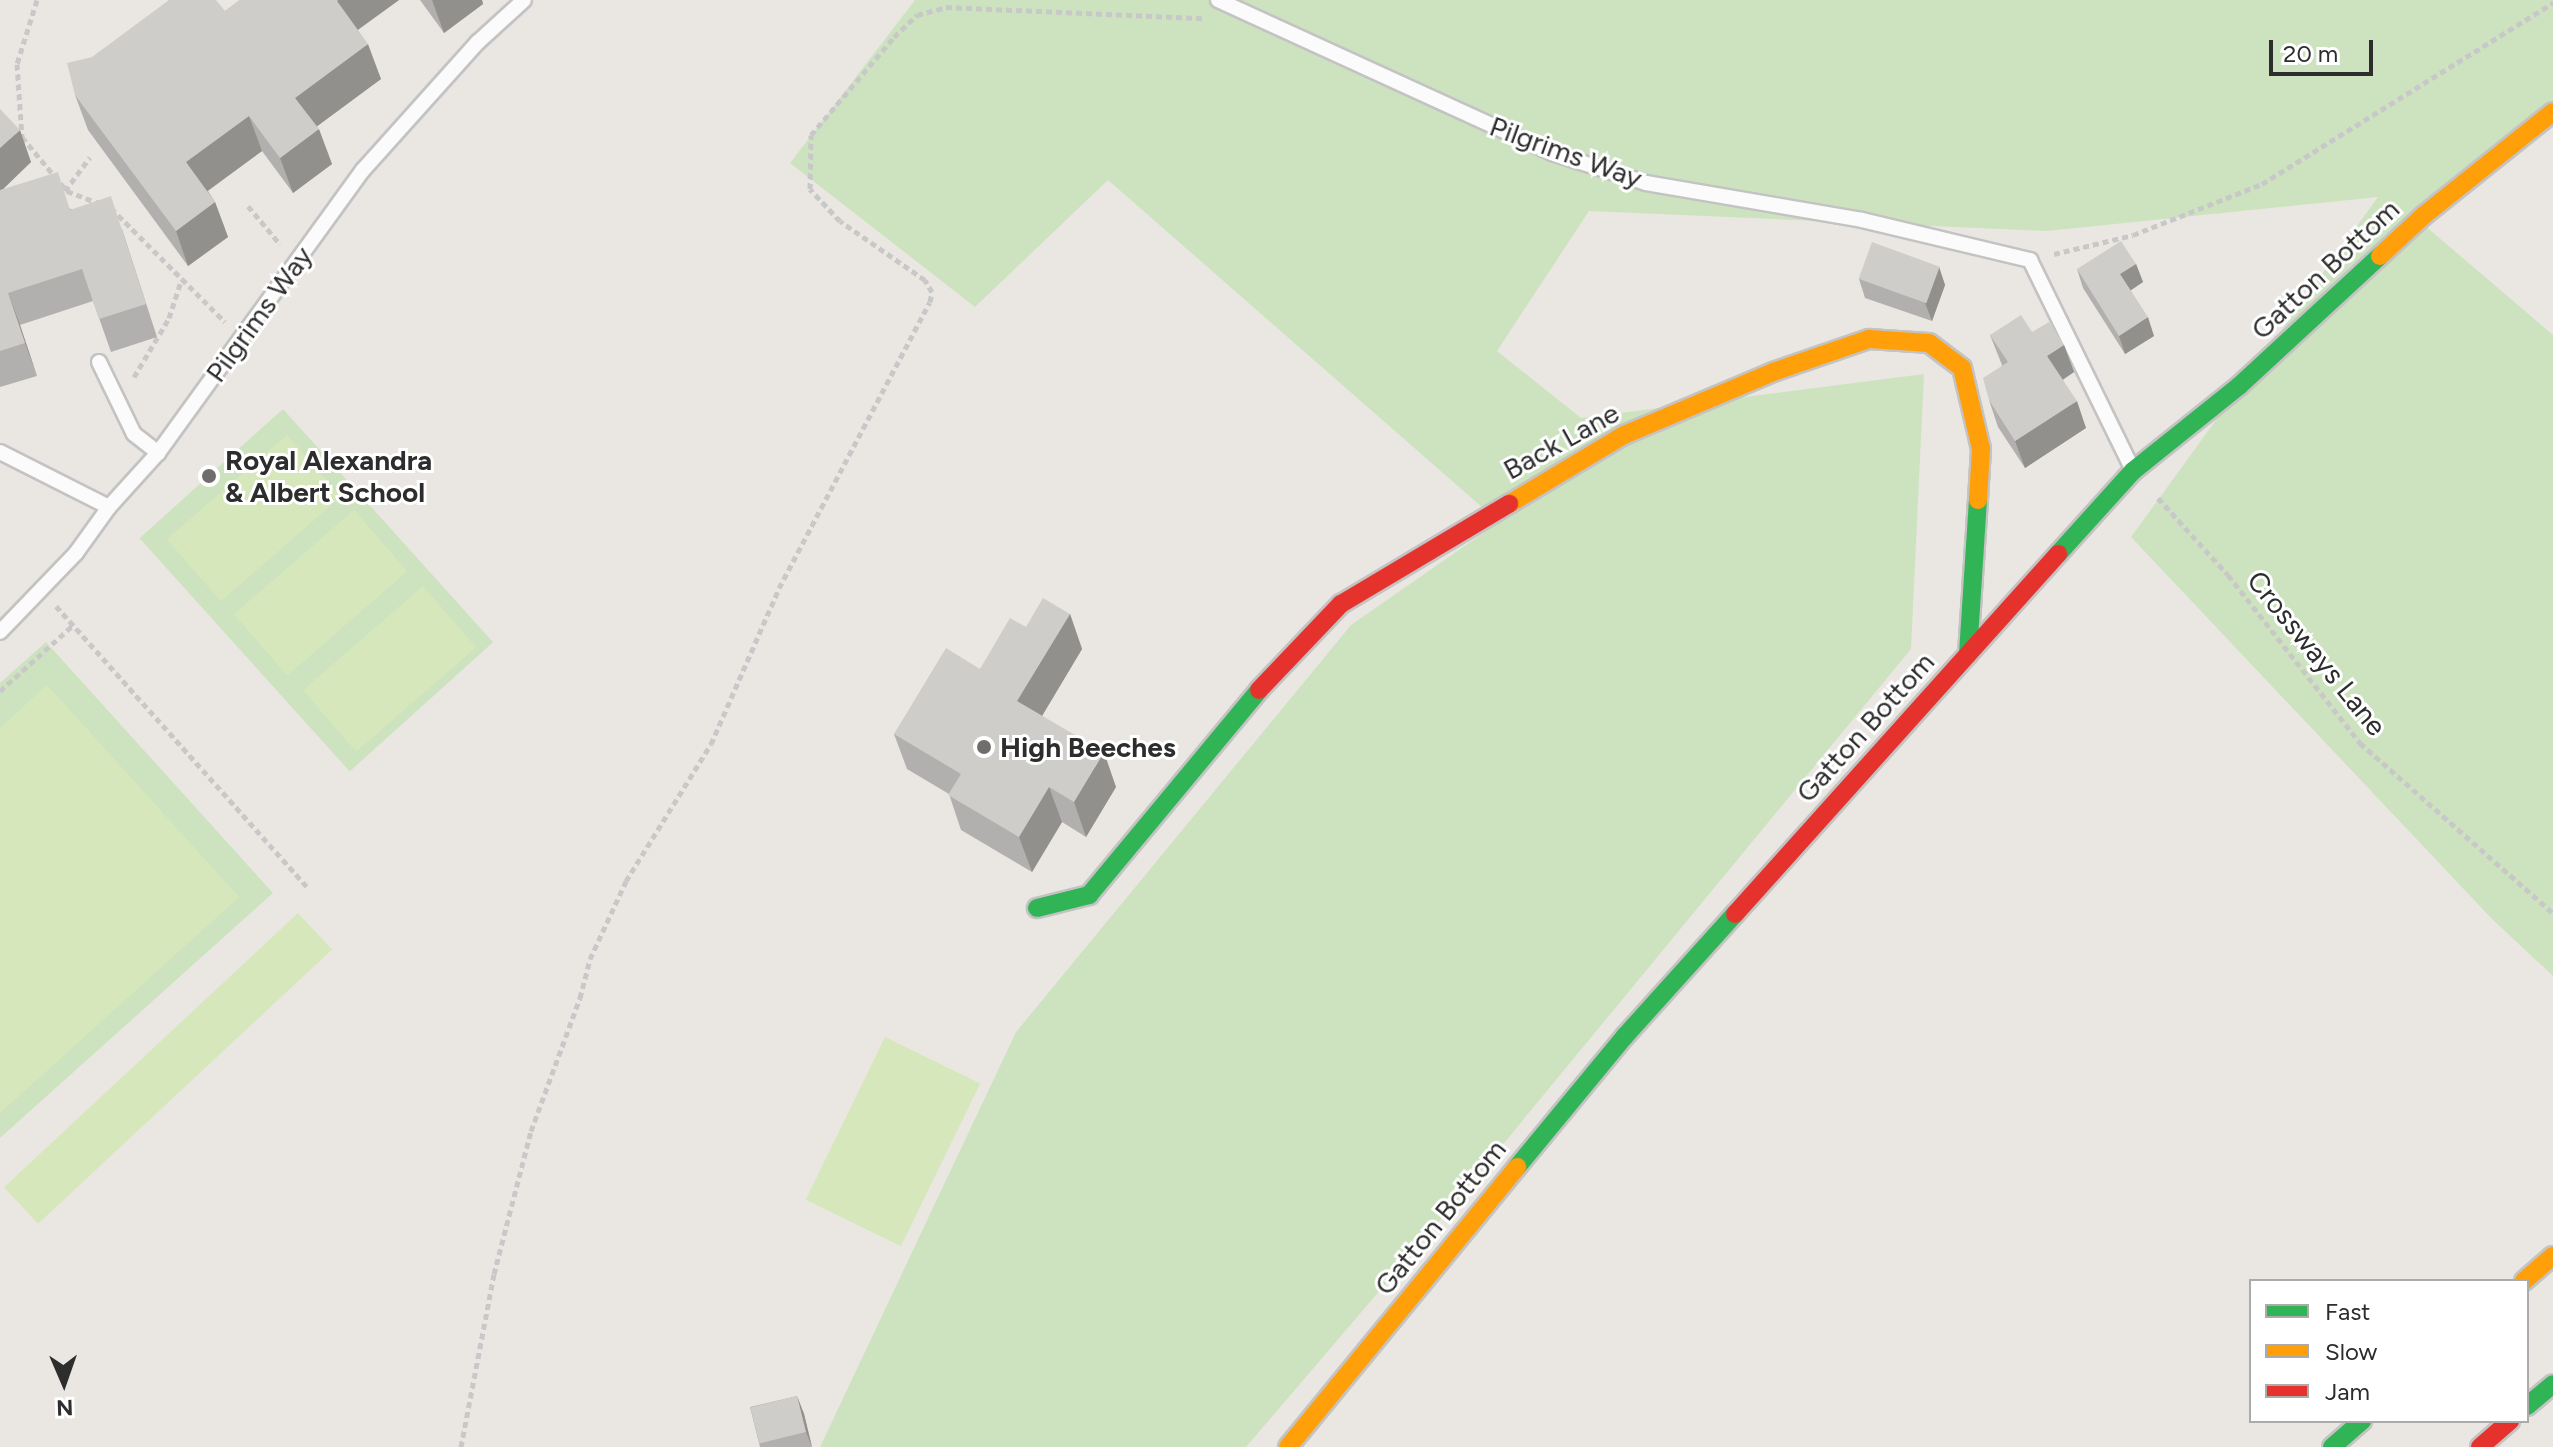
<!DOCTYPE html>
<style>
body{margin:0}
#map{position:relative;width:2553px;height:1447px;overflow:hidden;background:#eae7e3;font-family:Figtree,sans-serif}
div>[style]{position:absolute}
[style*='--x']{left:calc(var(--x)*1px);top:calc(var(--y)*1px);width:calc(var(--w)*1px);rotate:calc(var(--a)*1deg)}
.green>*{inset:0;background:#cde3bf;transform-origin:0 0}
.pitch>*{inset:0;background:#d6e7bc;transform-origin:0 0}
.path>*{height:5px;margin-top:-2.5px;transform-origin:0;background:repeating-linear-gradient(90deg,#c8c8c8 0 6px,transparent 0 10px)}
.roads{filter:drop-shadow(2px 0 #c4c3c3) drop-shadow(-2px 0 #c4c3c3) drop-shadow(0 2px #c4c3c3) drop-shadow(0 -2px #c4c3c3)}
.lane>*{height:14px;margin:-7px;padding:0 7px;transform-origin:7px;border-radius:7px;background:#fcfbfb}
.fast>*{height:18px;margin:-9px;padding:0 9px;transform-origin:9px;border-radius:9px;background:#30b455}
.slow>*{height:18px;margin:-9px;padding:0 9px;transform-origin:9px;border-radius:9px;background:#ff9f0a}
.jam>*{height:18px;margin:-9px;padding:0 9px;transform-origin:9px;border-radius:9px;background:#e5322d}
.wall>*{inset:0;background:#b2b0ae}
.shaded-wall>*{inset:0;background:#91908d}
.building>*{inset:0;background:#cfcdca;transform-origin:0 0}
.dots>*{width:22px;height:22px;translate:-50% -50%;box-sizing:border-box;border:4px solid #fff;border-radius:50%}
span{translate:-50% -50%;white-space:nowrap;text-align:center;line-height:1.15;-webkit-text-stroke:6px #fff;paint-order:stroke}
.street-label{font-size:28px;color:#2d2d2d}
.poi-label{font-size:28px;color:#2d2d2d;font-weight:700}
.left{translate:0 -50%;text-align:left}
.legend{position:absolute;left:2249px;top:1279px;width:280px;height:144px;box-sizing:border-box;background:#fff;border:2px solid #ababab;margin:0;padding:10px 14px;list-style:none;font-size:24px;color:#2d2d2d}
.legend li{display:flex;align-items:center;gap:16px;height:40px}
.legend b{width:40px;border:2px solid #ababab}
.north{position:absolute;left:24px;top:1343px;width:80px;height:80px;-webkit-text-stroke:6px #fff;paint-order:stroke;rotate:178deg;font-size:22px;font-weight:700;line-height:32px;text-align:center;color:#2d2d2d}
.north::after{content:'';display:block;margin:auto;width:28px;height:36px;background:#2d2d2d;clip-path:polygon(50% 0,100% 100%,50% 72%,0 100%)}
.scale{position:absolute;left:2269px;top:40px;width:104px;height:36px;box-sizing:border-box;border:4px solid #2d2d2d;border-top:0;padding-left:10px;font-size:24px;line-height:28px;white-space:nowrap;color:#2d2d2d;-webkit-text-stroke:6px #fff;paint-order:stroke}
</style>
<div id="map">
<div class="green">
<i style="clip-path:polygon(915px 0,2553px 0,2553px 102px,2410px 213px,2553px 335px,2553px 976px,2492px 919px,2131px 537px,2378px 197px,2047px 231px,1589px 211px,1497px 351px,1581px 418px,1924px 374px,1911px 649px,1458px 1199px,1246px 1447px,820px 1447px,1016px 1032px,1351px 625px,1499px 522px,1108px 180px,975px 307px,790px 163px)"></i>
<i style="left:283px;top:409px;width:314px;height:193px;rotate:48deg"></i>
<i style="clip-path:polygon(46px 642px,273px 893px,0 1138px,0 683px)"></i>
</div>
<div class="pitch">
<i style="left:287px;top:435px;width:82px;height:159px;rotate:49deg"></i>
<i style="left:354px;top:510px;width:81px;height:159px;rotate:49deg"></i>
<i style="left:423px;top:586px;width:81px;height:159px;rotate:49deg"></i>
<i style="clip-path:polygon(47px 685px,239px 897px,0 1113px,0 728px)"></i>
<i style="left:298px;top:913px;width:50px;height:402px;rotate:47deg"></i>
<i style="left:885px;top:1037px;width:106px;height:181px;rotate:26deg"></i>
</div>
<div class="path">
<i style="--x:37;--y:0;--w:67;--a:107.4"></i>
<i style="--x:17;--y:64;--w:73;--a:86.1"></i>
<i style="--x:22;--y:137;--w:70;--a:50.2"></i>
<i style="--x:67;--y:191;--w:33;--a:21"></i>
<i style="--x:65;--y:191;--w:42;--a:-53.7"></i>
<i style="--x:248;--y:206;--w:50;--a:49.9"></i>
<i style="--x:111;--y:208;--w:161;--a:45"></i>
<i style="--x:2054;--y:254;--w:81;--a:-13.5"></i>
<i style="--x:2133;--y:235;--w:139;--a:-21.6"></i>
<i style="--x:2262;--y:184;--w:343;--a:-31.9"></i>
<i style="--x:134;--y:377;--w:69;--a:-59.3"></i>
<i style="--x:169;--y:318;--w:40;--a:-72"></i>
<i style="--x:2158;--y:498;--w:104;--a:47.7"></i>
<i style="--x:2228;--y:575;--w:214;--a:51.8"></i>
<i style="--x:2360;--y:743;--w:257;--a:41.4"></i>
<i style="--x:56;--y:606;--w:377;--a:48.2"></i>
<i style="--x:0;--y:691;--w:98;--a:-42.1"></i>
<i style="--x:461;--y:1447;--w:176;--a:-79.2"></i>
<i style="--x:494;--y:1274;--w:148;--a:-75.5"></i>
<i style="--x:531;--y:1131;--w:142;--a:-69.8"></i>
<i style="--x:580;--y:998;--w:40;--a:-75.6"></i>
<i style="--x:590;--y:959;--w:86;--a:-65.2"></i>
<i style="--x:626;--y:881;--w:161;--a:-58.2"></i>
<i style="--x:711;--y:744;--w:170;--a:-66.4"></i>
<i style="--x:779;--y:588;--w:323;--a:-62.2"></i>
<i style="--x:930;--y:302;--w:10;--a:-79"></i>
<i style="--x:932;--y:292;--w:14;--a:-120"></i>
<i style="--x:925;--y:280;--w:103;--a:-145.2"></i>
<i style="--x:840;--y:221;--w:44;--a:-133.2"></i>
<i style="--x:810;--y:189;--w:54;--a:-88.9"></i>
<i style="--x:811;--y:135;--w:128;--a:-49.7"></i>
<i style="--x:894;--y:37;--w:32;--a:-44"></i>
<i style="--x:917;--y:15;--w:30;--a:-15"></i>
<i style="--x:946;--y:7;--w:257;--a:2.5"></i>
</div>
<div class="roads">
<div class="lane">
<i style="--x:1218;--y:0;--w:367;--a:24.6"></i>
<i style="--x:1552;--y:153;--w:99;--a:17.7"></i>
<i style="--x:1646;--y:183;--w:219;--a:9.7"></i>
<i style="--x:1862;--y:220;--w:173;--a:13.4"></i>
<i style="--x:2030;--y:260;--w:234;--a:63.9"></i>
<i style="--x:99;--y:362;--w:80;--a:64.1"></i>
<i style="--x:134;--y:434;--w:31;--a:38"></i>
<i style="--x:0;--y:452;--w:122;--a:26.8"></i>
<i style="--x:0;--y:632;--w:110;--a:-46.1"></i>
<i style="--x:76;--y:553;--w:57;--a:-54.3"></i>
<i style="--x:109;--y:507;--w:73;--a:-47.8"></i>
<i style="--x:158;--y:453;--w:349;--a:-54.1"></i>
<i style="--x:363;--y:170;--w:172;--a:-48.1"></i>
<i style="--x:478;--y:42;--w:62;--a:-42.4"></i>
</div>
<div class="fast">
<i style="--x:2058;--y:554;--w:112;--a:-47.9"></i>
<i style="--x:2133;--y:471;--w:136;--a:-38.7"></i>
<i style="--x:2239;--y:386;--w:192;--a:-42.7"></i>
<i style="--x:1968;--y:654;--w:154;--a:-86.3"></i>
<i style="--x:1037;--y:908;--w:54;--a:-14"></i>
<i style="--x:1089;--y:895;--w:266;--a:-50.3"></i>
<i style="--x:1517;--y:1167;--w:170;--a:-50.5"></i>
<i style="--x:1625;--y:1036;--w:164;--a:-48"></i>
<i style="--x:2527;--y:1406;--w:34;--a:-40"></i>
<i style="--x:2332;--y:1447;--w:40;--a:-41"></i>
</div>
<div class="slow">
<i style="--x:2380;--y:256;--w:59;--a:-42.9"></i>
<i style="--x:2423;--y:216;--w:166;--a:-38.7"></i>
<i style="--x:1509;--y:504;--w:134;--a:-31"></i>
<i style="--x:1624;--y:435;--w:162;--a:-22.9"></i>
<i style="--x:1773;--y:372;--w:102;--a:-19"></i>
<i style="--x:1869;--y:339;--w:60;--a:3.8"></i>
<i style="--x:1929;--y:343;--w:41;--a:37.1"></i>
<i style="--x:1962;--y:368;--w:83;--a:76.8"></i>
<i style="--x:1981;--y:449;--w:51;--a:93.4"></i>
<i style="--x:2524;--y:1281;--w:38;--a:-41"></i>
<i style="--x:1288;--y:1447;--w:362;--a:-50.7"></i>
</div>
<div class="jam">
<i style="--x:1259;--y:690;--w:119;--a:-46.4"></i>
<i style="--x:1341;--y:604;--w:196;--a:-30.8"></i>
<i style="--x:1735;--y:914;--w:484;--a:-48.1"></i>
<i style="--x:2480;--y:1447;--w:40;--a:-41"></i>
</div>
</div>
<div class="wall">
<i style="clip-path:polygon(240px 0,399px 0,358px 30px,381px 79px,317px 126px,332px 164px,293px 193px,262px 151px,208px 191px,215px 202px,228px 237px,188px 266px,88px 130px,75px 95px,225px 11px)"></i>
<i style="clip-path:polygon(420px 0,482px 0,483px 4px,444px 33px)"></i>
<i style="clip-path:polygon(0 109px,31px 162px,2px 190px,71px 209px,122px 229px,157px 337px,111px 352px,93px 301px,20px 325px,37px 376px,0 387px)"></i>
<i style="clip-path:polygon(2136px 264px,2143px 282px,2130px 290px,2154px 336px,2125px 354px,2083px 288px,2077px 269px)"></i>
<i style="clip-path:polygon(1939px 267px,1945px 285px,1932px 321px,1865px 298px,1859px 279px)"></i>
<i style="clip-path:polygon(2032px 332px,2064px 345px,2074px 372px,2063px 380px,2086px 428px,2025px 468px,1998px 427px,1989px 400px,2002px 365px,1990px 335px)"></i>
<i style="clip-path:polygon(1070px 614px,1082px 649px,1042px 716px,1116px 787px,1086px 837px,1062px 822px,1032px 872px,961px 830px,949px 794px,907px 769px,894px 734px,980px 669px,1026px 627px)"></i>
<i style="clip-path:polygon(797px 1396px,804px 1414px,812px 1447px,760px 1447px,750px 1407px)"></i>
</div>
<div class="shaded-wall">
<i style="clip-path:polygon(338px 0,399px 0,349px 36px,337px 1px)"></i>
<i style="clip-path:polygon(432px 0,482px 0,483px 4px,444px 33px)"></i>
<i style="clip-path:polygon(368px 44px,381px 79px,308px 133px,295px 98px)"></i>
<i style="clip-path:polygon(249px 116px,262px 151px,199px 197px,186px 162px)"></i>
<i style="clip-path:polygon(319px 129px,332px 164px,293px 193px,280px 158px)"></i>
<i style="clip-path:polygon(20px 130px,31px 162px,0 192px,0 148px)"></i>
<i style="clip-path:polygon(215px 202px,228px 237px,188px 266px,176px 231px)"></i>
<i style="clip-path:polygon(2136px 264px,2143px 282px,2127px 293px,2120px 274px)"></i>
<i style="clip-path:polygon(1939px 267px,1945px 285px,1932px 321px,1925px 303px)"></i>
<i style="clip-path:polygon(8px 293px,20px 325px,37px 376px,25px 343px)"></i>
<i style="clip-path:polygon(2148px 317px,2154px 336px,2125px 354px,2119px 336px)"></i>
<i style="clip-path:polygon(2064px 345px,2074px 372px,2057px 383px,2047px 356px)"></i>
<i style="clip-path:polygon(2077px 401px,2086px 428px,2025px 468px,2015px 441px)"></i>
<i style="clip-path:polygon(1070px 614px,1082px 649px,1030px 736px,1017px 701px)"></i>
<i style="clip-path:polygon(1104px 752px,1116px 787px,1086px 837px,1074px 802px)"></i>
<i style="clip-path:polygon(1049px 787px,1062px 822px,1032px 872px,1019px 837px)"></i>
<i style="clip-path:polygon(797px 1396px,804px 1414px,812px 1447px,806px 1432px)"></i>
</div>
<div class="building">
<i style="clip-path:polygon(169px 0,216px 0,225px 11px,240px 0,338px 0,337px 1px,368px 44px,295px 98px,319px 129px,280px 158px,249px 116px,186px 162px,215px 202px,176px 231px,75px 95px,67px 63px,92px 57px)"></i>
<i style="clip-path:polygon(0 109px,20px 130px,0 148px)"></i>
<i style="clip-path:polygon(58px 172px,70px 210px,111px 196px,146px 304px,99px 319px,82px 269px,8px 293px,25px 343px,0 351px,0 190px)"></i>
<i style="clip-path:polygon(2121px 241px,2136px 264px,2120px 274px,2148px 317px,2119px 336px,2077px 269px)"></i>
<i style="left:1872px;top:242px;width:72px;height:39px;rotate:20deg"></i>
<i style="clip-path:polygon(2021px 315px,2032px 332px,2049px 322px,2064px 345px,2047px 356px,2077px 401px,2015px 441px,1989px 400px,1983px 378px,2008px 362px,1990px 335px)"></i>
<i style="clip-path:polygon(1043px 598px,1070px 614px,1017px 701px,1104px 752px,1074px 802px,1049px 787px,1019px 837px,948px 795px,961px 774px,894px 734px,946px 648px,980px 669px,1010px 618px,1026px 627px)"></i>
<i style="left:797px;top:1396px;width:37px;height:48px;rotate:76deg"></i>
</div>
<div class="dots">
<i style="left:209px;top:476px;background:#6f6e6d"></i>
<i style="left:984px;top:747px;background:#6f6e6d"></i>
</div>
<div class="street-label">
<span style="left:1566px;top:152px;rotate:20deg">Pilgrims Way</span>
<span style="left:2325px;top:269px;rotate:-43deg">Gatton Bottom</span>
<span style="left:259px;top:314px;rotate:-54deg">Pilgrims Way</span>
<span style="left:1561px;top:441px;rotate:-29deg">Back Lane</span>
<span style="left:2317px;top:653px;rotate:51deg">Crossways Lane</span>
<span style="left:1865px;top:727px;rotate:-48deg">Gatton Bottom</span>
<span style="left:1440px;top:1217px;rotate:-51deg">Gatton Bottom</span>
</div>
<div class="poi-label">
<span class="left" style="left:225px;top:476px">Royal Alexandra<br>&amp; Albert School</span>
<span class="left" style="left:1000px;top:747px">High Beeches</span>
</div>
<ul class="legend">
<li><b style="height:10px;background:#30b455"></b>Fast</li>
<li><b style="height:10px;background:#ff9f0a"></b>Slow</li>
<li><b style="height:10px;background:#e5322d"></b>Jam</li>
</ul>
<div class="north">N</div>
<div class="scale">20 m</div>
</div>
